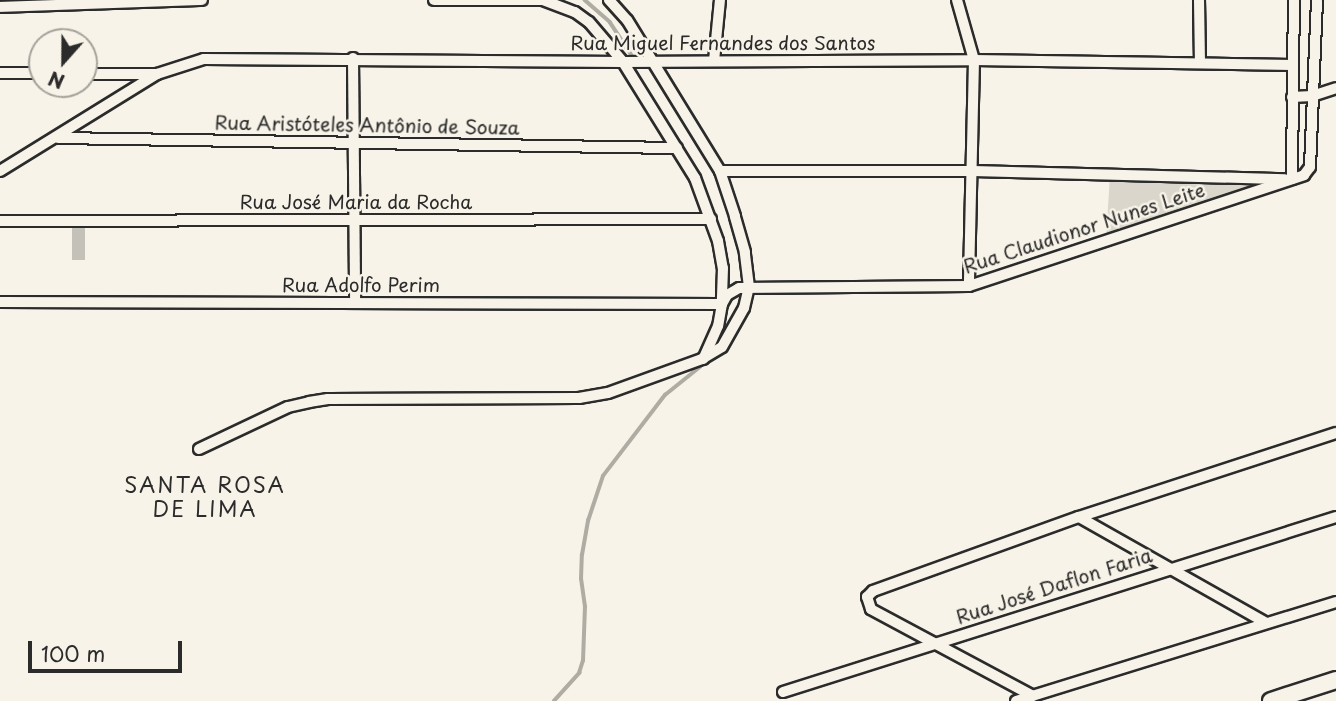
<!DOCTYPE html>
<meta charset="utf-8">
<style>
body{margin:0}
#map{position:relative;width:1336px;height:701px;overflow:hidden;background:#f7f3e8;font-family:"Playpen Sans",sans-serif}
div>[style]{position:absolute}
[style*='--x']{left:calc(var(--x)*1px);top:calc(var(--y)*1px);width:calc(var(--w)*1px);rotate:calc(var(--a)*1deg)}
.green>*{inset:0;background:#dad6cc}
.stream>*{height:3.5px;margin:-1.75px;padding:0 1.75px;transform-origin:1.75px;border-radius:1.75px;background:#afaca4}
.building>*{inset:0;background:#c4c1b9;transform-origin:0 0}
.roads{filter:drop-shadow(2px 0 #2b2b2b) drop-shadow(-2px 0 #2b2b2b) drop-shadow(0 2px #2b2b2b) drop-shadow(0 -2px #2b2b2b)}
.minor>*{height:10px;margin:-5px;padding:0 5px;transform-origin:5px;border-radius:5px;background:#f7f3e8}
.trunk>*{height:16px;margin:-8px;padding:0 8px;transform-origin:8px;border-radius:8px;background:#f7f3e8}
span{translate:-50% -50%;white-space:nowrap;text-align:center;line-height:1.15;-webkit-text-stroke:5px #f7f3e8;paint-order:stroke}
.street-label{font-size:19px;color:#2b2b2b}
.neighbourhood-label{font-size:21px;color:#2b2b2b;letter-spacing:2px}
.north{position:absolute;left:28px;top:28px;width:70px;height:70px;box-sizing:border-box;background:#f7f3e8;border:2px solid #a5a39c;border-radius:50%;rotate:201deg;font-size:19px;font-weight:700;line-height:28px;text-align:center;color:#2b2b2b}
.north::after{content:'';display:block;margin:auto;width:24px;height:32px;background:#2b2b2b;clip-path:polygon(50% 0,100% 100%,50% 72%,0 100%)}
.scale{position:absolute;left:28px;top:641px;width:154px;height:32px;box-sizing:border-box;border:4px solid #2b2b2b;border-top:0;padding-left:9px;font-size:21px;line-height:24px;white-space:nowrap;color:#2b2b2b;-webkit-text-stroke:5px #f7f3e8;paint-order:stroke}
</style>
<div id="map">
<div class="green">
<i style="clip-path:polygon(1110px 174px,1292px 179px,1106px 241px)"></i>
</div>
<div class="stream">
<i style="--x:585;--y:0;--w:33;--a:41"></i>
<i style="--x:610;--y:22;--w:45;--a:56.7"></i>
<i style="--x:554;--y:701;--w:38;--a:-48"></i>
<i style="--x:579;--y:673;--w:13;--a:-72"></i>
<i style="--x:583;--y:661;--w:54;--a:-87.9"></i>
<i style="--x:585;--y:607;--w:28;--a:-98"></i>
<i style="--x:581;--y:579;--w:24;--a:-88"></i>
<i style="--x:582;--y:555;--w:35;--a:-80"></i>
<i style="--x:588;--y:521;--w:47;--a:-71.6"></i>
<i style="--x:603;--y:476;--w:102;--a:-52.6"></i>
<i style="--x:665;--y:395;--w:45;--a:-38.7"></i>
</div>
<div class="building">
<i style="left:72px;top:228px;width:13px;height:32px"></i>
</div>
<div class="roads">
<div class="minor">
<i style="--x:434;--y:0;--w:109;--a:0"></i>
<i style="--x:543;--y:0;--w:34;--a:21"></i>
<i style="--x:575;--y:12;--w:17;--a:36"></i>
<i style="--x:589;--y:22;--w:52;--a:49.6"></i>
<i style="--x:623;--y:62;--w:137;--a:58.2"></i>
<i style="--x:695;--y:178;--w:67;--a:69.9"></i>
<i style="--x:718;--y:241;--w:27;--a:80"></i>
<i style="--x:723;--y:268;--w:36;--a:92"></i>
<i style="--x:722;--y:304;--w:22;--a:100"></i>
<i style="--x:718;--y:326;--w:36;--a:114"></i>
<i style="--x:957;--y:0;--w:62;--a:74.2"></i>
<i style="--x:974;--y:60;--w:226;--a:91.3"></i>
<i style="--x:1199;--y:0;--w:63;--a:89.1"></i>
<i style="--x:0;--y:7;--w:202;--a:-2"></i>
<i style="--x:353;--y:58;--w:244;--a:89.5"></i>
<i style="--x:714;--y:61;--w:61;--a:-84.4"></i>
<i style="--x:0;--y:73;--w:42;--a:0"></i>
<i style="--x:84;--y:74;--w:73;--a:0"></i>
<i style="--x:1292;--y:97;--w:20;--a:-3"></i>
<i style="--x:1312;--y:96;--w:25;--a:-18"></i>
<i style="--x:58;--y:138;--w:619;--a:0.93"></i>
<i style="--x:0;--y:171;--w:185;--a:-31.7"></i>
<i style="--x:157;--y:74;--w:49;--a:-17.7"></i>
<i style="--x:204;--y:59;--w:419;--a:0.4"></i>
<i style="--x:623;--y:62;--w:351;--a:-0.3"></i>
<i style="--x:974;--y:60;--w:318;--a:0.9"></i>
<i style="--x:720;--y:171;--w:253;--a:0"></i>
<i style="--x:973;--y:171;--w:312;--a:1.5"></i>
<i style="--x:1292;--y:179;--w:179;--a:-89.4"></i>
<i style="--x:0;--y:221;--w:711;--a:-0.16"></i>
<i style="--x:0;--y:302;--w:722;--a:0.16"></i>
<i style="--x:722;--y:304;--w:10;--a:-61"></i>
<i style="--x:727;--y:295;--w:14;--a:-30"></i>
<i style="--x:739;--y:288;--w:230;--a:-0.5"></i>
<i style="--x:969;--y:286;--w:353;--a:-18.3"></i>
<i style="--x:1304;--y:175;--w:10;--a:-53"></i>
<i style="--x:1310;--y:167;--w:167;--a:-87.6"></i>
<i style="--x:199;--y:449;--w:98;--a:-25.3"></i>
<i style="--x:288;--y:407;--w:22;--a:-13"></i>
<i style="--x:309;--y:402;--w:19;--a:-9"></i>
<i style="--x:328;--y:399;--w:251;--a:-0.2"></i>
<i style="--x:579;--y:398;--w:29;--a:-10"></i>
<i style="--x:608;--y:393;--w:100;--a:-19.9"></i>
<i style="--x:702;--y:359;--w:23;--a:-31"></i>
<i style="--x:722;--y:347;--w:45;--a:-60.6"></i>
<i style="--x:744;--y:308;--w:22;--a:-77"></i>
<i style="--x:749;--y:287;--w:35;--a:-97"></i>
<i style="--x:745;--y:252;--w:37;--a:-106"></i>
<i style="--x:735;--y:216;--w:47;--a:-108.4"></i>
<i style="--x:720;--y:171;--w:177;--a:-121.6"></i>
<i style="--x:627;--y:20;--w:27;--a:-132"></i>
<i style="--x:1079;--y:517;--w:215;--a:29.5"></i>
<i style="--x:783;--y:692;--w:580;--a:-17.56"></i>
<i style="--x:1033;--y:696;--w:184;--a:-151.8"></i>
<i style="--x:871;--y:609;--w:13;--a:-108"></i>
<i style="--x:867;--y:597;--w:8;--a:-45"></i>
<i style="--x:873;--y:591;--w:219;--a:-19.8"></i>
<i style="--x:1079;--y:517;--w:270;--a:-18.1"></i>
<i style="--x:1016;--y:701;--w:335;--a:-17.2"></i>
</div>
<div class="trunk">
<i style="--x:1271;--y:701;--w:68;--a:-17.9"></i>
</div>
</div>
<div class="street-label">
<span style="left:723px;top:43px">Rua Miguel Fernandes dos Santos</span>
<span style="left:367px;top:125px;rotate:1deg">Rua Aristóteles Antônio de Souza</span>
<span style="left:356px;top:202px">Rua José Maria da Rocha</span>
<span style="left:1084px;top:228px;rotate:-18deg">Rua Claudionor Nunes Leite</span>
<span style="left:361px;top:285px">Rua Adolfo Perim</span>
<span style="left:1054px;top:586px;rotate:-18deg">Rua José Daflon Faria</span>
</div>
<div class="neighbourhood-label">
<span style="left:205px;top:496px">SANTA ROSA<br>DE LIMA</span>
</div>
<div class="north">N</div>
<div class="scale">100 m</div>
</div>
